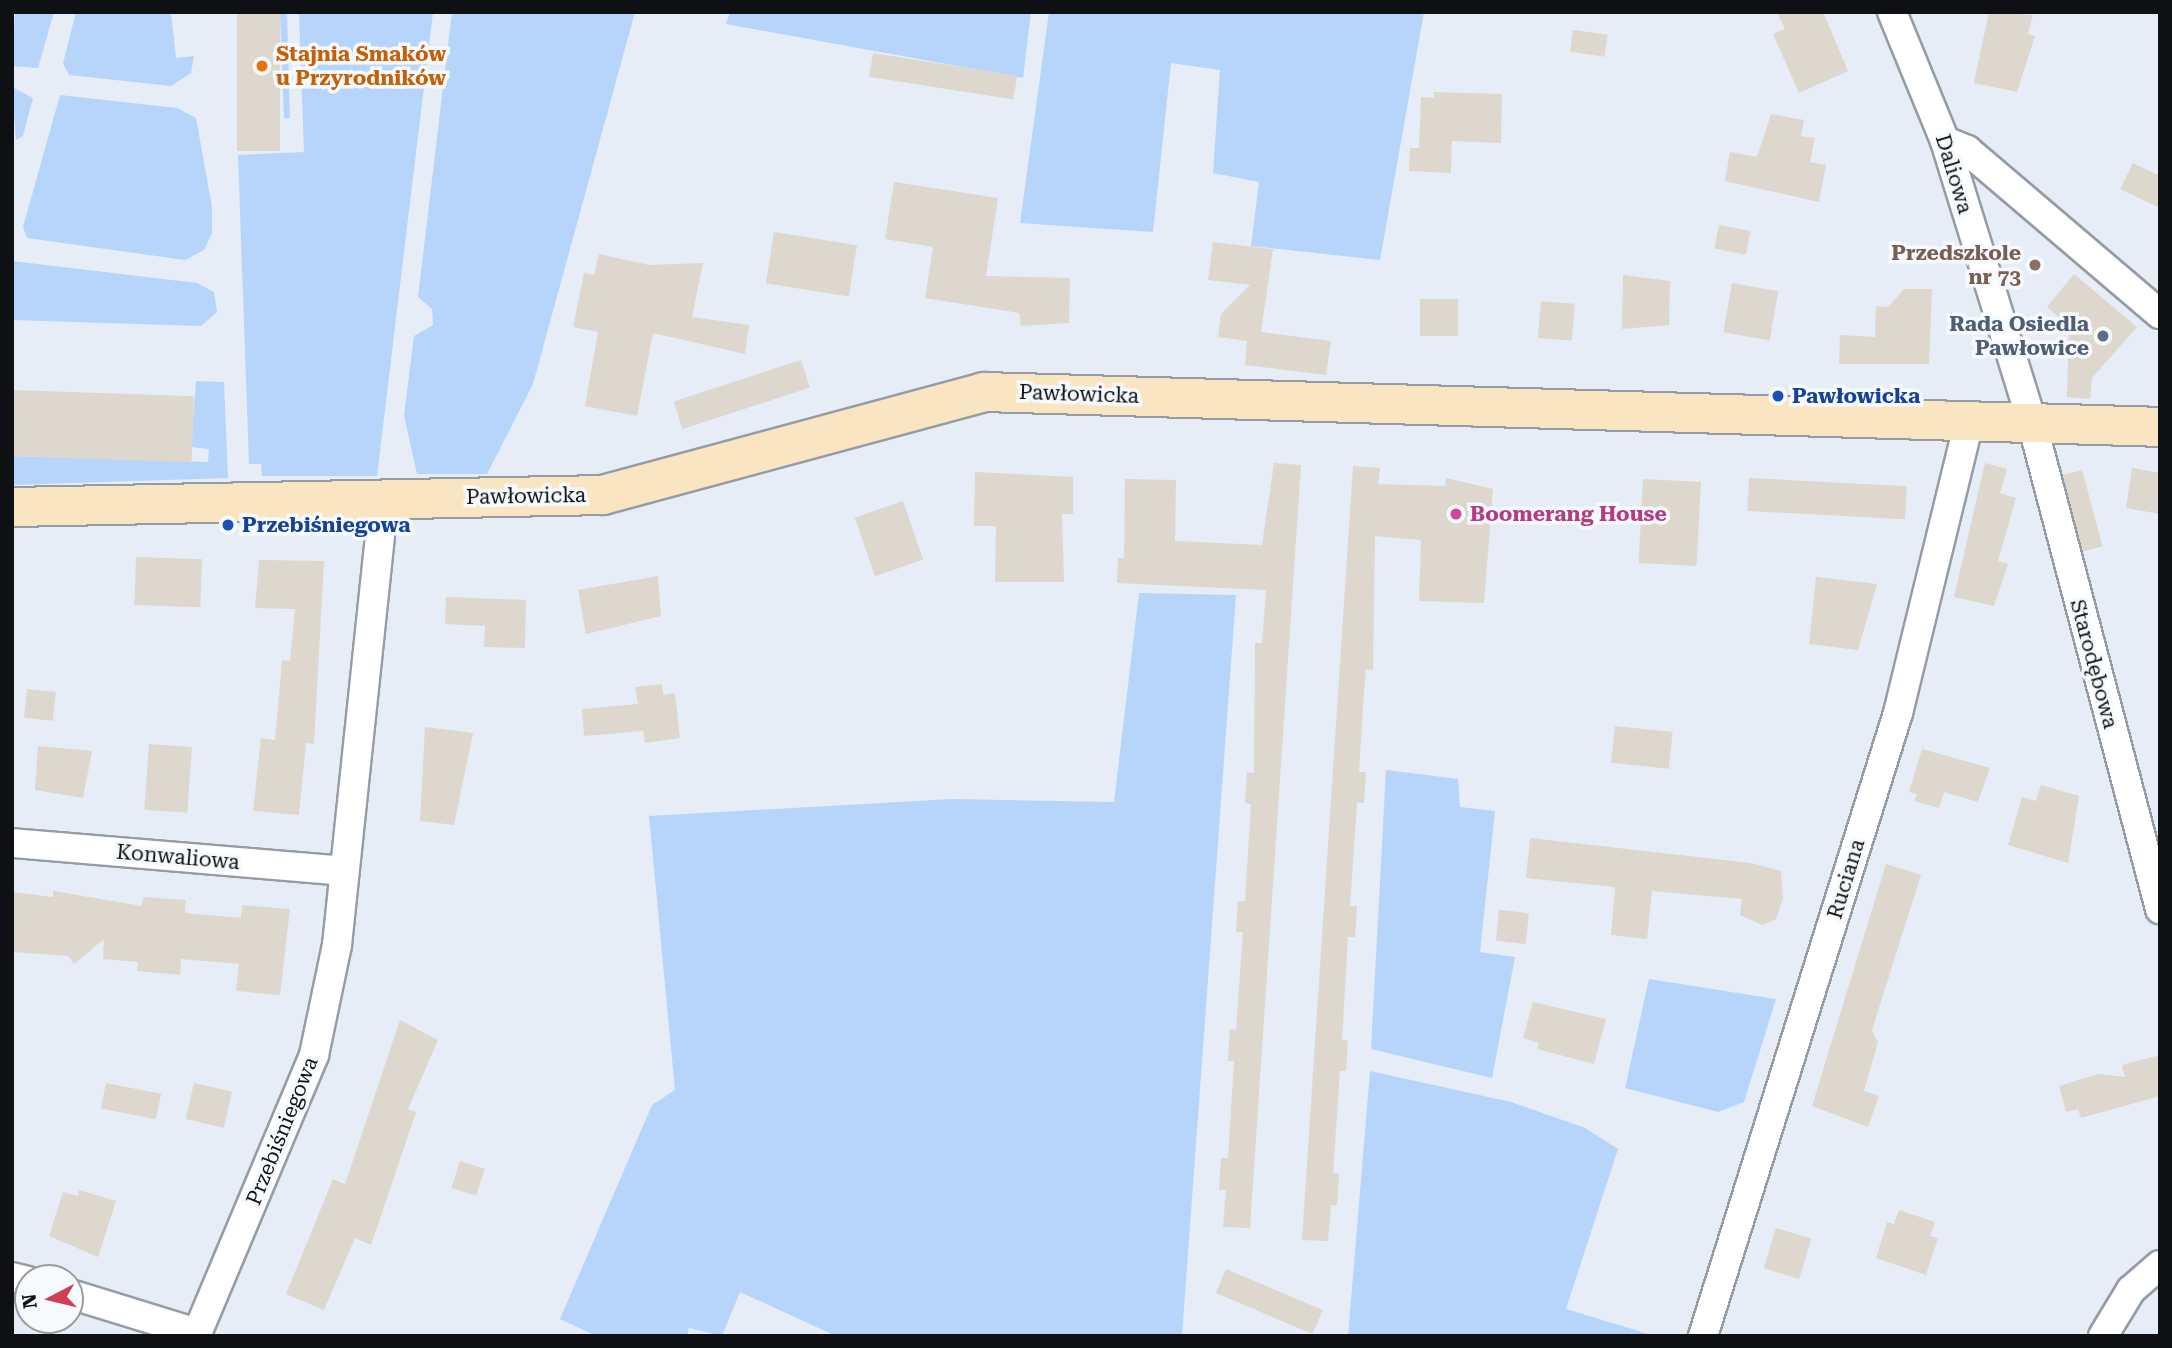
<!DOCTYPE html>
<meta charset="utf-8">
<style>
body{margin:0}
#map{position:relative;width:2172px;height:1348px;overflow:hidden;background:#e6edf6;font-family:"Roboto Serif",serif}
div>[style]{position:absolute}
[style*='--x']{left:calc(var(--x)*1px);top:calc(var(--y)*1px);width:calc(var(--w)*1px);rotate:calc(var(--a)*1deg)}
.green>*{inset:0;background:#b7d5fa}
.building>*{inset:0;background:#ddd7ce;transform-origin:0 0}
.roads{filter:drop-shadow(2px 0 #969ca4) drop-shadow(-2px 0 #969ca4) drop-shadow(0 2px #969ca4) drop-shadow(0 -2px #969ca4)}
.street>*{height:28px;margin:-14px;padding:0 14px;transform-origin:14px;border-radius:14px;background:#fff}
.secondary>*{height:38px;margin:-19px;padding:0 19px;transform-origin:19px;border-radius:19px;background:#fae5c3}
.dots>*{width:19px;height:19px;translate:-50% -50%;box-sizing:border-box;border:4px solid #f7fafd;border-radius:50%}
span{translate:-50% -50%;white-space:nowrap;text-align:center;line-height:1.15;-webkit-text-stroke:7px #f7fafd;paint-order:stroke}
.food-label{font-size:21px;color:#c56008;font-weight:700}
.left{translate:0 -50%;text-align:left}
.street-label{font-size:21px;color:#0e1013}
.education-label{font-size:21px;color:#785e54;font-weight:700}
.right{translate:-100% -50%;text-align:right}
.service-label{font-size:21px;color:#4e5e75;font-weight:700}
.transit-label{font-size:21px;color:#164399;font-weight:700}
.hotel-label{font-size:21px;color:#b23c85;font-weight:700}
.frame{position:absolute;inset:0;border:14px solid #0e1013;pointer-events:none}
.north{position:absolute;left:14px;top:1264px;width:70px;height:70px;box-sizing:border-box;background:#f7fafd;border:2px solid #9a9c9f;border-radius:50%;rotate:263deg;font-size:19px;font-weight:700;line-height:28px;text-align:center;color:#0e1013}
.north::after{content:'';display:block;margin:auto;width:24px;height:32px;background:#cf3f56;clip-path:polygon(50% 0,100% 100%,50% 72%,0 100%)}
</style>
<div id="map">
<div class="green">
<i style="clip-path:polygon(15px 12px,54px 12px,38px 68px,12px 66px)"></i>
<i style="clip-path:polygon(76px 12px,171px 12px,176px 58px,194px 56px,191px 73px,171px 86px,69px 75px,63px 63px)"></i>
<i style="clip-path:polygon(280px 12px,287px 12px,290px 118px,284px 118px)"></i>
<i style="clip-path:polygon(299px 12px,433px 12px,377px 476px,262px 476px,261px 464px,249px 464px,238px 155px,304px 152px)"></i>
<i style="clip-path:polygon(452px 12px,635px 12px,533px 384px,487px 474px,417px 474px,404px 415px,414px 336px,433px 325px,432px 309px,418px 297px)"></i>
<i style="clip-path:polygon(730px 12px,1031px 12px,1023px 78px,726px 24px)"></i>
<i style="clip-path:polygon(1049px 12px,1424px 12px,1380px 260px,1251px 246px,1259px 182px,1213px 173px,1220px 70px,1171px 63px,1153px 232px,1020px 223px)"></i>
<i style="clip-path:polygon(12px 87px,33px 98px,23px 136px,16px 140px)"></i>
<i style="clip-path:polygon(60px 95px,177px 108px,196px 118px,212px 207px,212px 233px,204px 250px,185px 260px,27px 238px,23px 227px)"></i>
<i style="clip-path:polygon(12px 261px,197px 283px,214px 292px,217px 312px,201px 326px,12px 320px)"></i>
<i style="clip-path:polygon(196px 381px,224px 382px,228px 478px,12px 485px,12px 456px,208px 462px,209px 449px,191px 447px)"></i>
<i style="clip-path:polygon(1139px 593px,1236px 595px,1182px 1336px,836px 1336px,740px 1292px,722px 1336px,689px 1328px,687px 1336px,596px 1336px,560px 1319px,652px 1105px,675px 1090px,649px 816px,952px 799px,1114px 802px)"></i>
<i style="clip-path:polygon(1386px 770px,1458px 779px,1460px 807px,1495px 811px,1480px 952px,1515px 957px,1492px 1078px,1371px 1049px)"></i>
<i style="clip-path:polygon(1649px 979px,1776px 999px,1744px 1102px,1718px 1112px,1625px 1088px)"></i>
<i style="clip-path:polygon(1370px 1071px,1511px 1102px,1585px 1128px,1618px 1149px,1566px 1309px,1655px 1336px,1348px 1336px)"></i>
</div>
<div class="building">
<i style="left:237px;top:12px;width:43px;height:139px"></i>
<i style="clip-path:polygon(1777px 12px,1823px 12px,1848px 71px,1799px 93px,1773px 34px,1785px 29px)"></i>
<i style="clip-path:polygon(1989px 12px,2033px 15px,2028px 34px,2035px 36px,2017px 92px,1974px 83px)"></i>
<i style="left:1573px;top:30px;width:35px;height:22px;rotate:8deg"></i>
<i style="left:873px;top:53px;width:146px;height:24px;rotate:9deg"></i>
<i style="clip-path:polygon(1434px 92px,1502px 94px,1501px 143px,1452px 141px,1451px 173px,1409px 171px,1410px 148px,1419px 148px,1421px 97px,1434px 98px)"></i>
<i style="clip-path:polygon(1771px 114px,1804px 120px,1801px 136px,1815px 138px,1810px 162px,1826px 165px,1819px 202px,1725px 181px,1730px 152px,1757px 157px)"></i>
<i style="clip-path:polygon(2133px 163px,2160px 176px,2160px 208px,2120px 189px)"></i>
<i style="clip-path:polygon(894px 182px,998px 198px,986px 276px,1070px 278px,1069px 323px,1021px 326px,1019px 313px,925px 298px,933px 247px,885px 239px)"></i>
<i style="left:1719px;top:225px;width:32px;height:24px;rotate:11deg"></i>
<i style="left:774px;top:232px;width:84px;height:52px;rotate:9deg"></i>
<i style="clip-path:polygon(1213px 242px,1273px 249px,1261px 332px,1331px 341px,1326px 375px,1245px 365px,1247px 341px,1218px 337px,1221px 314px,1250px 285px,1208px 280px)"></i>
<i style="clip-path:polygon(599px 254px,649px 265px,703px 263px,692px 317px,749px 325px,745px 354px,653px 333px,637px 416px,585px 406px,598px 332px,573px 327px,584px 273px,594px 275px)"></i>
<i style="clip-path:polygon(2074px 274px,2137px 327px,2092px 378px,2090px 399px,2067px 397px,2069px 326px,2047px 307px)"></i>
<i style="clip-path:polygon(1623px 275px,1670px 281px,1669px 325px,1622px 329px)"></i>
<i style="left:1732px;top:283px;width:47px;height:50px;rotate:10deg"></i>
<i style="clip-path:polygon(1904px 289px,1932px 289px,1929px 364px,1839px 364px,1840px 335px,1875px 337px,1876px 306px,1888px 307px)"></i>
<i style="left:1420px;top:299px;width:38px;height:37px"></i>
<i style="left:1541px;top:301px;width:34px;height:37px;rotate:5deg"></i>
<i style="left:801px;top:360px;width:29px;height:134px;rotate:72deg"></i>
<i style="left:12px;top:390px;width:182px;height:66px;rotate:2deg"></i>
<i style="clip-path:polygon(1274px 463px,1301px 465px,1250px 1228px,1223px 1227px,1226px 1190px,1219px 1190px,1221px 1158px,1228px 1158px,1234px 1061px,1228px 1061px,1230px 1029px,1236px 1030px,1243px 932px,1236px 932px,1238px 901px,1245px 901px,1251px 804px,1245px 803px,1247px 772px,1254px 773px,1255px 643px,1262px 643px,1266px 590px,1117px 583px,1118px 558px,1124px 558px,1125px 479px,1176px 480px,1175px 541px,1262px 545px)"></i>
<i style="clip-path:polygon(1985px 463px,2007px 469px,2000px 493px,2016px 498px,1998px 561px,2008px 564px,1994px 606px,1954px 597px)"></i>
<i style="clip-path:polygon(1353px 466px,1380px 468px,1378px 484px,1445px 486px,1446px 478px,1493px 489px,1484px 603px,1419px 601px,1421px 540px,1375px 536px,1373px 670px,1366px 669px,1363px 706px,1359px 772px,1366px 772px,1364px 803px,1357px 803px,1350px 906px,1357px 906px,1355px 937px,1348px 937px,1342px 1040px,1348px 1040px,1346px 1071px,1340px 1071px,1333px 1173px,1339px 1174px,1337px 1205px,1331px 1205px,1328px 1241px,1302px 1240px)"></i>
<i style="clip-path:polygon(2132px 468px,2160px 473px,2160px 514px,2126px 508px)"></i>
<i style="left:2082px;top:470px;width:79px;height:20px;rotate:75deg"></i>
<i style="clip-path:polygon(975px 472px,1073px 477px,1073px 514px,1062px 514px,1064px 582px,995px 582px,996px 526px,974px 526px)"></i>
<i style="left:1749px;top:478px;width:158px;height:33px;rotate:3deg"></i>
<i style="left:1643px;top:479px;width:58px;height:84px;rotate:3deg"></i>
<i style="left:903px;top:501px;width:62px;height:51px;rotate:71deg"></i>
<i style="left:136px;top:557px;width:66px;height:48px;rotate:2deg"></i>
<i style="clip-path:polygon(259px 560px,324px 561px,314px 744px,306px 743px,299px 815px,253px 811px,261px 738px,275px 740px,282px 660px,290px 661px,295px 609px,255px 608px)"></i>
<i style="clip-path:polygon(658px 576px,661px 616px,586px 634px,578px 590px)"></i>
<i style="clip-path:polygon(1816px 577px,1877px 584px,1858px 650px,1809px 644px)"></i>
<i style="clip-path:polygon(446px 597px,526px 600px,525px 648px,484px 647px,485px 626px,445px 624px)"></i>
<i style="clip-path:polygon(662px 684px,663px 695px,675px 693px,680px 738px,645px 743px,643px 731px,584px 736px,582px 709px,638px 704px,635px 687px)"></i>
<i style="left:27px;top:689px;width:29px;height:29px;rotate:6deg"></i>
<i style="left:1615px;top:726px;width:58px;height:37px;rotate:6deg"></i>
<i style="clip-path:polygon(425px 727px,473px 733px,454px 825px,420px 821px)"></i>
<i style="left:149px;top:744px;width:43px;height:66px;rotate:4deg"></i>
<i style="clip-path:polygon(38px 746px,92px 751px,83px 798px,35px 790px)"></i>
<i style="clip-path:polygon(1922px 749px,1990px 768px,1978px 802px,1944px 792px,1939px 808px,1914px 801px,1917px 794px,1909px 792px)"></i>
<i style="clip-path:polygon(2041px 785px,2079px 796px,2068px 863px,2008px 845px,2022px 797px,2036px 801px)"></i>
<i style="clip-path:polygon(1530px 838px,1751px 863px,1781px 871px,1783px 898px,1776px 919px,1762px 925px,1740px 915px,1742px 899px,1652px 891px,1647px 939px,1611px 935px,1615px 887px,1526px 878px)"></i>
<i style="clip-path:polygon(1886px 864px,1921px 875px,1872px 1030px,1878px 1042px,1864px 1091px,1879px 1096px,1868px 1127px,1812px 1106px)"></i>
<i style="clip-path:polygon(53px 891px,142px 906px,143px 897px,186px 900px,185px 913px,241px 918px,242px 905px,290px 909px,280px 995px,236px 991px,239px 964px,181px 959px,180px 975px,137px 971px,138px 962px,103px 959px,104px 939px,74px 964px,68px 956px,12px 952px,12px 892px,53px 897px)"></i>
<i style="left:1499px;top:910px;width:30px;height:31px;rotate:6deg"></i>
<i style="clip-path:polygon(1533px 1002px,1606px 1019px,1594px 1064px,1537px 1049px,1539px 1043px,1523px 1038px)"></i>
<i style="clip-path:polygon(400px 1020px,438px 1040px,408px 1109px,416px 1112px,371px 1245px,355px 1238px,324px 1310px,286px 1294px,333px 1179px,345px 1184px)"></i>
<i style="clip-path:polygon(2160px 1055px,2160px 1096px,2081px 1118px,2078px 1109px,2066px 1112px,2059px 1086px,2098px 1074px,2125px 1077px,2122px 1065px)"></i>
<i style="left:106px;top:1083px;width:56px;height:26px;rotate:11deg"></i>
<i style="left:194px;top:1083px;width:39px;height:37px;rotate:13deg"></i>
<i style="left:460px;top:1161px;width:26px;height:28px;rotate:18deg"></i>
<i style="clip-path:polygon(79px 1190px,116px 1201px,98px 1257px,49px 1236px,63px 1192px,78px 1196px)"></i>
<i style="clip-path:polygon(1899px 1210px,1935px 1222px,1930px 1236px,1938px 1238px,1926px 1275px,1876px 1258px,1887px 1222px,1894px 1224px)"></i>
<i style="left:1776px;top:1228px;width:37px;height:42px;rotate:17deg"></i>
<i style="left:1226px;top:1269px;width:105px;height:26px;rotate:23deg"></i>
</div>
<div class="roads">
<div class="street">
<i style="--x:1892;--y:12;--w:139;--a:67.7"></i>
<i style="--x:1945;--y:141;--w:291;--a:72.8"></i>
<i style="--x:2031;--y:419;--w:507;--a:75.25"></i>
<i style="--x:1945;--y:141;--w:24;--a:22"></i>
<i style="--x:1967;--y:150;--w:253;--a:40.4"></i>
<i style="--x:12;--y:843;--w:333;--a:4.8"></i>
<i style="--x:12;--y:1277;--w:16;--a:14"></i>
<i style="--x:70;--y:1294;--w:133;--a:17.1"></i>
<i style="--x:196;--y:1336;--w:305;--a:-67.2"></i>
<i style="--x:314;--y:1055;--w:112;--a:-78.2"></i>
<i style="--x:337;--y:945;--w:447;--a:-84"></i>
<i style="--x:1703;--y:1336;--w:653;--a:-72.62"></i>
<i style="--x:1898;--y:713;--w:305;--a:-76.3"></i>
<i style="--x:2103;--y:1336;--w:54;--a:-58.7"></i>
<i style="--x:2131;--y:1290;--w:38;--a:-41"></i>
</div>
<div class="secondary">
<i style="--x:12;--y:507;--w:591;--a:-1.16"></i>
<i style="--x:603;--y:495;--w:395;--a:-15.1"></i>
<i style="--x:984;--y:392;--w:1177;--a:1.7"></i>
</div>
</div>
<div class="dots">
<i style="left:262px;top:66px;background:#e8710a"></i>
<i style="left:2035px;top:265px;background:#8d6e63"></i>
<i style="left:2103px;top:336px;background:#5c6f8a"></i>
<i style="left:1778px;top:396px;background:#1a4fb4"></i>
<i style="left:1456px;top:514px;background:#d1479c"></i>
<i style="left:228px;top:525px;background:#1a4fb4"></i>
</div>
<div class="food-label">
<span class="left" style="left:276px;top:66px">Stajnia Smaków<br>u Przyrodników</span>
</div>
<div class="street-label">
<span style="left:1954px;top:174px;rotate:73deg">Daliowa</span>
<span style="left:1079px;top:394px;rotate:2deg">Pawłowicka</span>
<span style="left:526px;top:496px;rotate:-1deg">Pawłowicka</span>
<span style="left:2094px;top:664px;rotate:75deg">Starodębowa</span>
<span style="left:178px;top:857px;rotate:5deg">Konwaliowa</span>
<span style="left:1846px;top:879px;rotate:-73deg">Ruciana</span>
<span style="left:282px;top:1131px;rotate:-68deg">Przebiśniegowa</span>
</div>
<div class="education-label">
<span class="right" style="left:2021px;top:265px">Przedszkole<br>nr 73</span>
</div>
<div class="service-label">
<span class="right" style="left:2089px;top:336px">Rada Osiedla<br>Pawłowice</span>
</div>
<div class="transit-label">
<span class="left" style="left:1792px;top:396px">Pawłowicka</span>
<span class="left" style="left:242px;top:525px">Przebiśniegowa</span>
</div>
<div class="hotel-label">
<span class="left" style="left:1470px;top:514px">Boomerang House</span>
</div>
<div class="frame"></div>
<div class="north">N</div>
</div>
